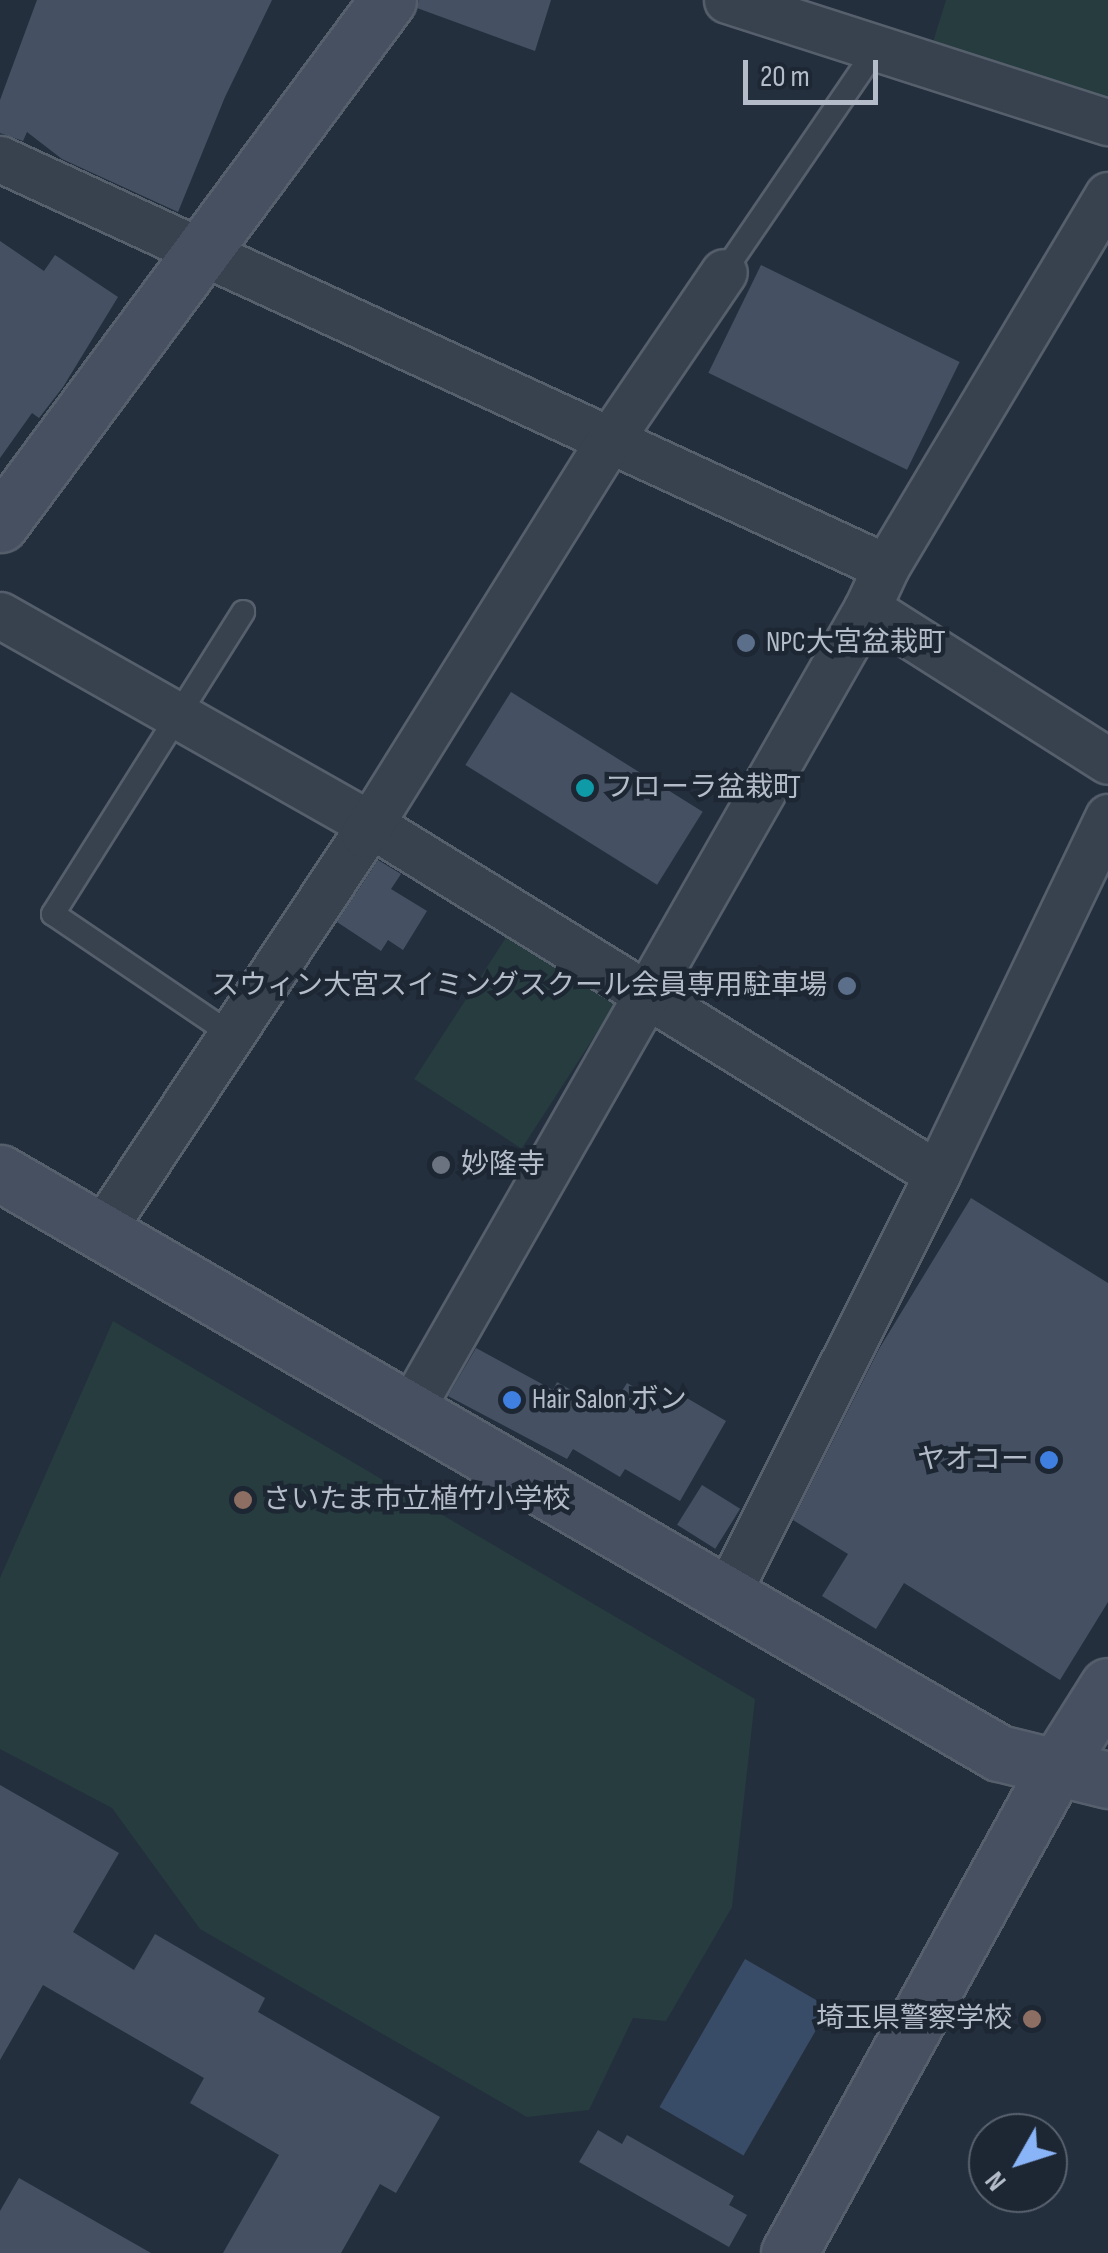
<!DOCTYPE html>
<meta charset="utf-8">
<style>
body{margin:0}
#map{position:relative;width:1108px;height:2253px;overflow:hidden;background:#242f3e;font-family:"Sofia Sans Condensed","Noto Sans JP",sans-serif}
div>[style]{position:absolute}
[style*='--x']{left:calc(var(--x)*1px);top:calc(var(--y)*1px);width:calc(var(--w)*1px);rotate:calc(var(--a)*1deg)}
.green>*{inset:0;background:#263c3f;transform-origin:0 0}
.water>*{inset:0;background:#394c67;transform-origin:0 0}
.building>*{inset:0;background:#455162;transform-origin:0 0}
.roads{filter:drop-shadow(2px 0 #565f6c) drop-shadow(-2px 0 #565f6c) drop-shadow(0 2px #565f6c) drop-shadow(0 -2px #565f6c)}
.lane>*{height:22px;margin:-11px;padding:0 11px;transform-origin:11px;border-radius:11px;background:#38414e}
.street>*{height:45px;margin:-22.5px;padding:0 22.5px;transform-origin:22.5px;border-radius:22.5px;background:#38414e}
.secondary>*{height:55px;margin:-27.5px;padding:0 27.5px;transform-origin:27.5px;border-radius:27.5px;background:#465061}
.dots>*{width:28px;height:28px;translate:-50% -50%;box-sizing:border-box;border:5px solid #1d2633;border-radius:50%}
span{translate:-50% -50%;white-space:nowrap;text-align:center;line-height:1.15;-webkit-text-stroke:9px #1d2633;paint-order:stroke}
.poi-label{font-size:28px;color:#b4bcc9}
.left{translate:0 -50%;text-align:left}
.right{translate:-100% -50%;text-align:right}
.north{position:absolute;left:968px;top:2113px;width:100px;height:100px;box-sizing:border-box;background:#1d2633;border:2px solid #59626f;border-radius:50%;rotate:231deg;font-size:28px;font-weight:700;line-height:40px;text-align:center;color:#b4bcc9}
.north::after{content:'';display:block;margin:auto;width:35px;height:45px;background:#8ab4f8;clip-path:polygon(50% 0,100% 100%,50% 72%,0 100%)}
.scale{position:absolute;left:743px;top:60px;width:135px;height:45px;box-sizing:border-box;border:5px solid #b4bcc9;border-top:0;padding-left:12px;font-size:30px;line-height:35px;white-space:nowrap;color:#b4bcc9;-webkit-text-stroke:8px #1d2633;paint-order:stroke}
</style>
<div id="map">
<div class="green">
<i style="clip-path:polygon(946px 0,1108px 0,1108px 101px,933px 42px)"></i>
<i style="left:509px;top:933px;width:128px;height:174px;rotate:33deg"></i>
<i style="clip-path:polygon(113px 1321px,755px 1699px,732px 1907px,666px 2021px,633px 2018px,589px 2110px,527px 2117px,200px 1929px,112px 1808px,0 1749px,0 1578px)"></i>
</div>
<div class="water">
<i style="left:745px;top:1959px;width:97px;height:171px;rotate:30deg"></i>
</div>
<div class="building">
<i style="clip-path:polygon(37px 0,272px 0,225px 97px,178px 212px,62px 159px,27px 132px,23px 141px,0 133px,0 100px)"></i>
<i style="clip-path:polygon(419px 0,551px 0,535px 51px,417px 8px)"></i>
<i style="clip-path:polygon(0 241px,44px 271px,55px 255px,118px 297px,63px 387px,39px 418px,32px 413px,0 458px)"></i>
<i style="left:761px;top:265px;width:221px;height:120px;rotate:26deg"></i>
<i style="left:511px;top:692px;width:226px;height:86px;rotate:32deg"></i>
<i style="clip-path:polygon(378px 860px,401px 874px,391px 889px,427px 911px,403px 950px,388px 940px,381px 951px,337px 922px)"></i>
<i style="clip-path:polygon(971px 1198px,1108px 1283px,1108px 1602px,1060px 1680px,904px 1583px,876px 1629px,822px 1596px,848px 1554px,793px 1520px,879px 1349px)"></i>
<i style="clip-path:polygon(476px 1348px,553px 1390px,557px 1382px,609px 1412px,627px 1383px,672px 1409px,680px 1394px,726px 1421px,680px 1501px,625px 1469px,620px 1477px,573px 1449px,567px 1459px,448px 1396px)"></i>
<i style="left:702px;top:1485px;width:45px;height:47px;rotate:32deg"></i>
<i style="clip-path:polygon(0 1785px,119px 1853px,73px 1932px,134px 1970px,155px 1934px,265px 1998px,258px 2012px,440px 2117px,396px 2193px,380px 2184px,341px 2253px,223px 2253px,279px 2155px,190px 2103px,204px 2078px,43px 1985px,0 2060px)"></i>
<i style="clip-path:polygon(598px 2130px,622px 2144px,627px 2135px,734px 2196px,729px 2205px,747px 2215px,729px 2247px,579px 2162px)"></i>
<i style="clip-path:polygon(19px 2178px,151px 2253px,0 2253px,0 2211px)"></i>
</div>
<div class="roads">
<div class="lane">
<i style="--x:724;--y:272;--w:273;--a:-55.7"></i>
<i style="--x:232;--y:1035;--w:216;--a:-145.9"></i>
<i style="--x:53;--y:914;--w:357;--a:-57.8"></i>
</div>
<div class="street">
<i style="--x:727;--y:0;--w:400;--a:17.8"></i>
<i style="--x:0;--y:159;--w:975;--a:24.73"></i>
<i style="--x:867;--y:608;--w:285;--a:32.4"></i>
<i style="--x:0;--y:615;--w:425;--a:29.5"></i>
<i style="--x:370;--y:824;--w:666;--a:31.69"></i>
<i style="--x:100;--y:1233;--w:478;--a:-56.5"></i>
<i style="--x:364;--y:834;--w:463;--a:-58.1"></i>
<i style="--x:609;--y:441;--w:204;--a:-55.8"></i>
<i style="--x:409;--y:1412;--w:925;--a:-60.33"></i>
<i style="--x:867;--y:608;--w:45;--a:-65.1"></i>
<i style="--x:886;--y:567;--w:433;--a:-59.2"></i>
<i style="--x:726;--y:1596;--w:472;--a:-63.4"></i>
<i style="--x:937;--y:1174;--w:396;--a:-64.4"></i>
</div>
<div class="secondary">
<i style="--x:0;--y:524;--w:652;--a:-53.48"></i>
<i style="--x:0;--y:1173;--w:1155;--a:30.14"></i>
<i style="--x:999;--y:1753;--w:112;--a:13.9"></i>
<i style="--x:789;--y:2253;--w:551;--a:-61.16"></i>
<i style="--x:1055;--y:1770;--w:99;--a:-57.8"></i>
</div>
</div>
<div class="dots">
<i style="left:746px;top:643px;background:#5c6f8a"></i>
<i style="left:585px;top:788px;background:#0f9aa8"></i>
<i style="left:847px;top:986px;background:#5c6f8a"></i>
<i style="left:441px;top:1165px;background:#6b7280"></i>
<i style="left:512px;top:1400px;background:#3f7fe0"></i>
<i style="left:1049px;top:1460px;background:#3f7fe0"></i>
<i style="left:243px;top:1500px;background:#8d6e63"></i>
<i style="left:1032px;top:2019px;background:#8d6e63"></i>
</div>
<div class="poi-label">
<span class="left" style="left:766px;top:643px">NPC大宮盆栽町</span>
<span class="left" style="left:605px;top:788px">フローラ盆栽町</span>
<span class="right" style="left:827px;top:986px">スウィン大宮スイミングスクール会員専用駐車場</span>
<span class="left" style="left:461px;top:1165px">妙隆寺</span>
<span class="left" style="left:532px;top:1400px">Hair Salon ボン</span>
<span class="right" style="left:1029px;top:1460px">ヤオコー</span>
<span class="left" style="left:263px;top:1500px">さいたま市立植竹小学校</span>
<span class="right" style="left:1012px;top:2019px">埼玉県警察学校</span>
</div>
<div class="north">N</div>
<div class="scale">20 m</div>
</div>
